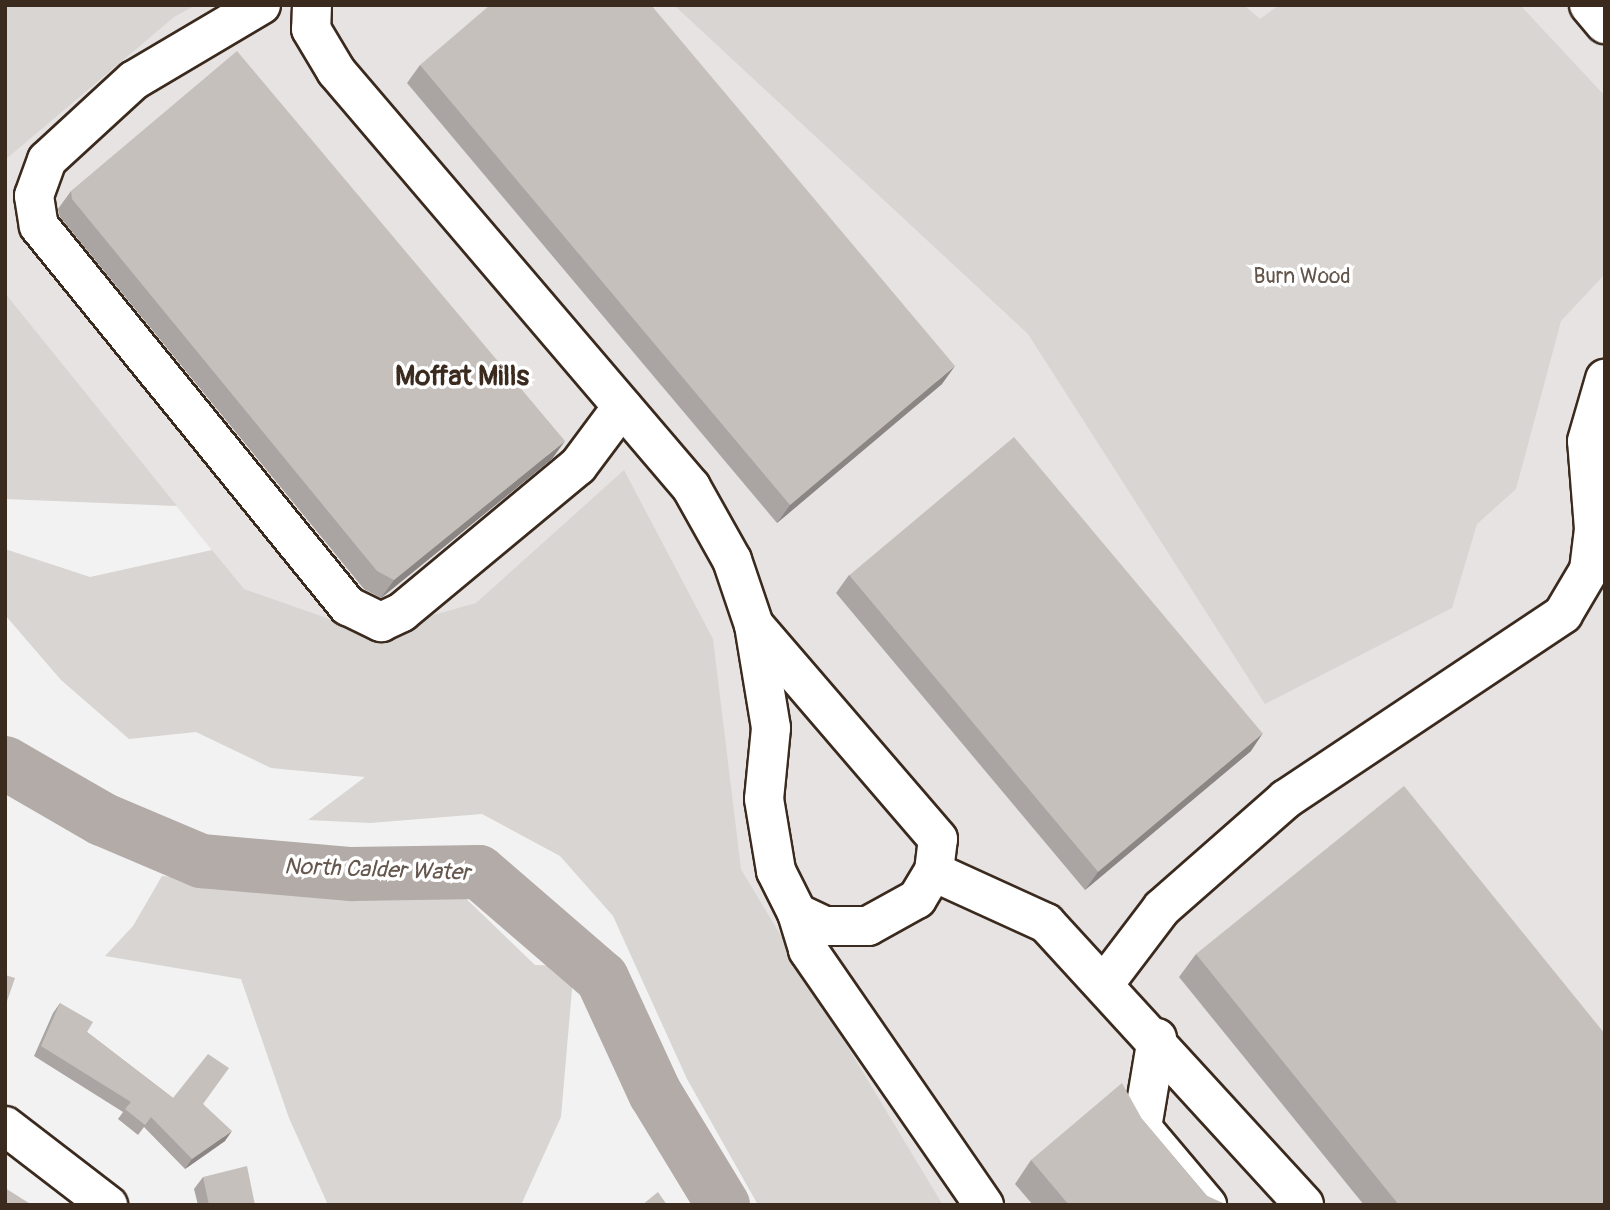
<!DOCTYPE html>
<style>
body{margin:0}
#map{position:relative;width:1610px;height:1210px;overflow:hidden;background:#f3f2f2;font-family:Pangolin,sans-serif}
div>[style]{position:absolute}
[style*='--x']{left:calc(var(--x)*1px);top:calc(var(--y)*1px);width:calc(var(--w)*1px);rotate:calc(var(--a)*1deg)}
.built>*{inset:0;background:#e6e3e2}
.green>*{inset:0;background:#d8d5d2}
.river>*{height:54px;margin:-27px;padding:0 27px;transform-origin:27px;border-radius:27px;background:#b2aba7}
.roads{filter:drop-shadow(2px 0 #3b2a1e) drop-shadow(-2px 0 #3b2a1e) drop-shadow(0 2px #3b2a1e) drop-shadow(0 -2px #3b2a1e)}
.minor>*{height:38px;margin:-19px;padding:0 19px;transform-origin:19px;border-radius:19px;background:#fff}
.wall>*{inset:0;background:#aaa5a3}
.shaded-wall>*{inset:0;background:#8b8684}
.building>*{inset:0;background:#c6c0bd;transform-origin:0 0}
span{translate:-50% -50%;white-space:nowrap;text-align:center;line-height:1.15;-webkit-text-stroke:7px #fff;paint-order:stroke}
.park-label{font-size:21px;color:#62554b}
.water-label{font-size:23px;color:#65574e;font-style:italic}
.district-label{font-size:28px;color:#3b2a1e;font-weight:700}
.frame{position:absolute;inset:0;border:7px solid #3b2a1e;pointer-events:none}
</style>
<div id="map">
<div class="built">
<i style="clip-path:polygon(196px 5px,1605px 5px,1605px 1205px,943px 1205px,741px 869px,370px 633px,243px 589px,5px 293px,5px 160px,169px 19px)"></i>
</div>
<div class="green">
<i style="clip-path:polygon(5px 5px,196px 5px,174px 17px,5px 160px)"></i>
<i style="clip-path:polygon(674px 5px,1244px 5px,1260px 19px,1279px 5px,1520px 5px,1605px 96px,1605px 274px,1561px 321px,1516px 489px,1477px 524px,1452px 608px,1265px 704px,1028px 334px)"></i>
<i style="clip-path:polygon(5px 293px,177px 506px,5px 499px)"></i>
<i style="clip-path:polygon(624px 470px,713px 639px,741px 869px,943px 1205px,758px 1205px,687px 1079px,613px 916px,560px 856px,482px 814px,370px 823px,308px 820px,365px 777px,271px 768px,196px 732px,129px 739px,61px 680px,5px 615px,5px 549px,90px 577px,212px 550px,244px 589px,370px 633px,476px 603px)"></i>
<i style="clip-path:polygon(162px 876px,320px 891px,453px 886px,535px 965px,574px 966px,561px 1117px,521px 1205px,328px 1205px,289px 1118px,241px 979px,105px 956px,133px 926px)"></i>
</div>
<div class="river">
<i style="--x:5;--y:763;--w:112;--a:30"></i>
<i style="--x:102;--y:819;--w:108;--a:23"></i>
<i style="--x:201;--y:861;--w:151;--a:5"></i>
<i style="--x:351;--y:874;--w:128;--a:-0.9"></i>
<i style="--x:479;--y:872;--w:162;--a:40.8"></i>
<i style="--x:602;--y:978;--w:127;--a:65.3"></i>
<i style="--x:655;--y:1093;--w:131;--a:58.7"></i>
</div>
<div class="roads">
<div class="minor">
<i style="--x:261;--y:5;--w:147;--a:149.4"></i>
<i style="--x:134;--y:80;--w:118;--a:137.4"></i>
<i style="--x:47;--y:160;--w:38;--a:110"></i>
<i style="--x:34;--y:196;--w:30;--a:81"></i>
<i style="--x:39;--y:226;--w:490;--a:50.9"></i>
<i style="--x:348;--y:606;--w:37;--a:26"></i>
<i style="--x:381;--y:622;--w:23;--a:-25"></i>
<i style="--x:402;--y:612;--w:229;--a:-39.7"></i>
<i style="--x:578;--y:466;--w:74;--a:-53.3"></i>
<i style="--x:312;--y:5;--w:24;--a:92"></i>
<i style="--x:311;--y:29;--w:49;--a:59.2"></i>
<i style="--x:336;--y:71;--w:547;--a:49.52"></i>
<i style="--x:691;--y:487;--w:84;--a:60.7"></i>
<i style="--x:732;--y:560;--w:69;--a:71.3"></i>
<i style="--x:754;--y:625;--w:104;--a:80.6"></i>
<i style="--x:771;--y:728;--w:71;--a:95.6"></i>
<i style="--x:764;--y:799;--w:73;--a:80.5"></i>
<i style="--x:776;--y:871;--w:47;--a:63.4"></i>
<i style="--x:797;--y:913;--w:31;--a:25"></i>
<i style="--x:825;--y:926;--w:43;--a:0"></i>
<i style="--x:868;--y:926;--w:56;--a:-28.9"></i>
<i style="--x:917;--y:899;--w:33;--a:-59"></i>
<i style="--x:934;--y:871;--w:32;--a:-83"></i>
<i style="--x:938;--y:839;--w:282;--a:-130.7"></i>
<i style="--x:1589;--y:5;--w:25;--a:50"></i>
<i style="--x:934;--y:872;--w:123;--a:24.5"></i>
<i style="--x:1046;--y:923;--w:382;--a:47.5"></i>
<i style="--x:797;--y:913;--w:39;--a:73"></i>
<i style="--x:808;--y:950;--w:310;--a:55.4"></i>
<i style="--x:1105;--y:983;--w:94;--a:-52.8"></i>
<i style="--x:1162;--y:908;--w:165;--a:-41.3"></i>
<i style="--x:1286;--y:799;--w:333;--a:-33.7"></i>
<i style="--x:1563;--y:614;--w:51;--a:-59.4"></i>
<i style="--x:1589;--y:570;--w:41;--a:-83"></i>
<i style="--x:1594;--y:529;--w:88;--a:-94.5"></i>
<i style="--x:1587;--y:441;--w:65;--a:-73.8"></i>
<i style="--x:1157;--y:1038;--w:91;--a:99.5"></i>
<i style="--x:1142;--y:1128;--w:101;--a:49.8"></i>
<i style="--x:5;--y:1126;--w:130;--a:37.5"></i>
</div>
</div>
<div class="wall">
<i style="clip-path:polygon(420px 65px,942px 384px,777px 523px,407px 83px)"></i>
<i style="clip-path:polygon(71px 191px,552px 459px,381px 598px,364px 589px,60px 217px,58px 209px)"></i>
<i style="clip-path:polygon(849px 575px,1251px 751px,1085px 890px,836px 593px)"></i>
<i style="clip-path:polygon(1196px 954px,1605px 1205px,1364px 1205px,1179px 977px)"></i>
<i style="clip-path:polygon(60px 1003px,87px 1032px,173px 1098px,203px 1104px,225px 1141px,185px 1169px,144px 1127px,138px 1135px,118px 1119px,123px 1112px,34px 1056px,53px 1013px)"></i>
<i style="clip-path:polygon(1142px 1119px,1207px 1196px,1225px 1205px,1033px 1205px,1015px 1184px,1031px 1160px)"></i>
<i style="clip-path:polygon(203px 1177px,255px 1205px,198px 1205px,194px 1189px)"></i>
</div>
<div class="shaded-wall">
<i style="clip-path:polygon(955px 366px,942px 384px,777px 523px,790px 505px)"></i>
<i style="clip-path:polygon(565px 441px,552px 459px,381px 598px,394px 580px)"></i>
<i style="clip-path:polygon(1263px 733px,1251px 751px,1085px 890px,1098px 872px)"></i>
<i style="clip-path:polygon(232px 1131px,225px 1141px,185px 1169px,192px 1159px)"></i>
</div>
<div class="building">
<i style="clip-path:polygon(490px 5px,651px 5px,955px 366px,790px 505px,420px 65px)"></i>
<i style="clip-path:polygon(237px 51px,565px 441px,394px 580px,377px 571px,72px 199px,71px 191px)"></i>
<i style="left:1014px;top:437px;width:387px;height:215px;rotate:50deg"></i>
<i style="clip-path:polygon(1404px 786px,1605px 1034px,1605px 1205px,1399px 1205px,1196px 954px)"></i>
<i style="clip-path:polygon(5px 975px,15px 978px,5px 1007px)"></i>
<i style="clip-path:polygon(60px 1003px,93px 1022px,87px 1032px,173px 1098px,208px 1054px,229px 1068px,203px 1104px,232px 1131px,192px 1159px,151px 1117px,145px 1125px,125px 1109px,131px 1102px,41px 1046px)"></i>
<i style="clip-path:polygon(1122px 1083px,1142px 1119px,1207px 1196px,1223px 1203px,1225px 1205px,1069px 1205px,1031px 1160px)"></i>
<i style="clip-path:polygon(247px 1166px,255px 1205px,209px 1205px,203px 1177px)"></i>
<i style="clip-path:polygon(5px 1188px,32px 1205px,5px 1205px)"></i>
<i style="clip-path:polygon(658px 1192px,667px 1205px,642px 1205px)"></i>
</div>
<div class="park-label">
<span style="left:1302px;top:277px">Burn Wood</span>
</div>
<div class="water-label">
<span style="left:377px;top:870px;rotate:2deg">North Calder Water</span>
</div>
<div class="district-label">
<span style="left:462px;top:377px">Moffat Mills</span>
</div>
<div class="frame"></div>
</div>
